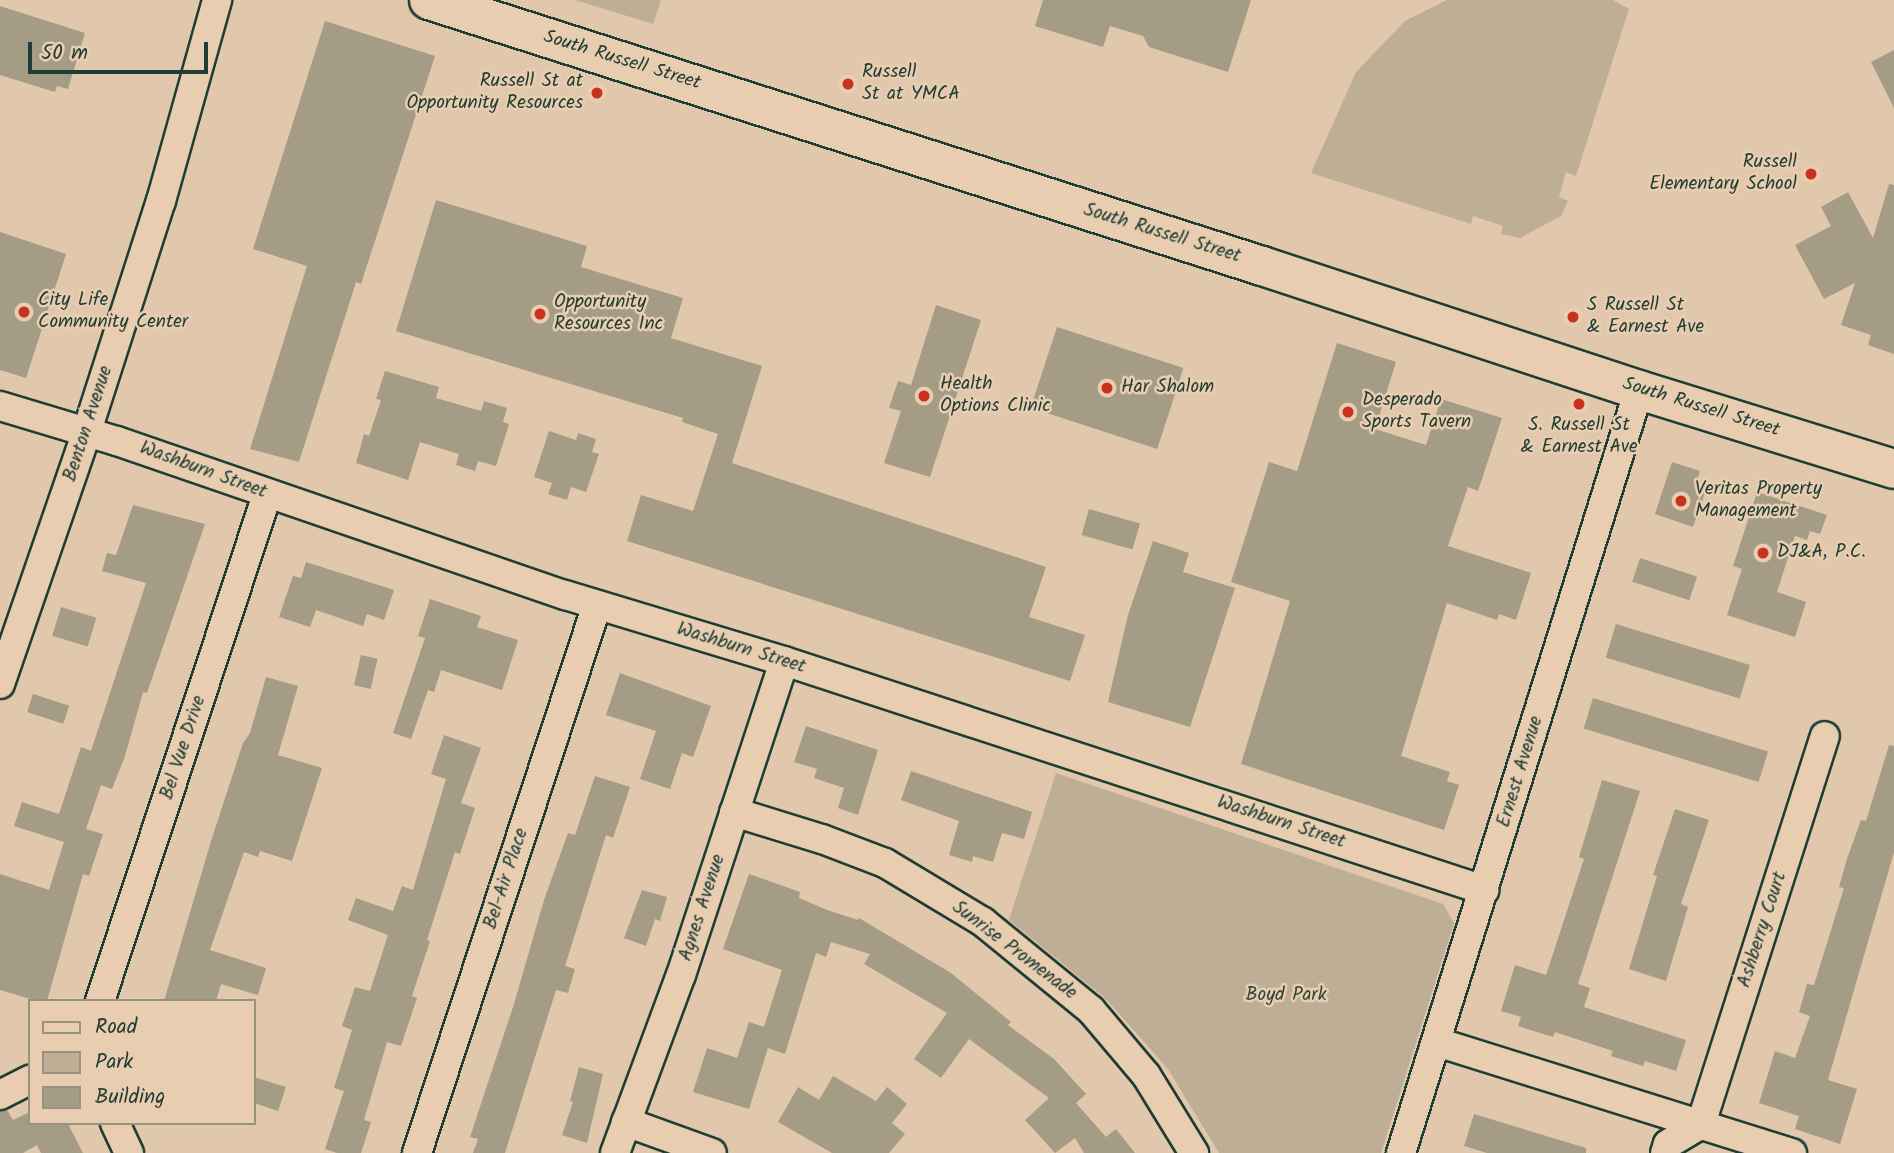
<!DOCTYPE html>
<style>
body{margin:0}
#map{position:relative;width:1894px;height:1153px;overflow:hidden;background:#e1c7ab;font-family:Kalam,sans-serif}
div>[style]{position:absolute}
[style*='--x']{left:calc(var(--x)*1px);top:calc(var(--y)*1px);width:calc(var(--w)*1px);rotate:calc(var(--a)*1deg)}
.green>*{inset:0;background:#bdae95}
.building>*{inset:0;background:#a59c86;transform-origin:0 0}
.roads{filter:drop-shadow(2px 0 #1f3d34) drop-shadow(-2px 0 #1f3d34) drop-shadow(0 2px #1f3d34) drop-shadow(0 -2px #1f3d34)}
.minor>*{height:28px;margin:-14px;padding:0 14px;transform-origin:14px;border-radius:14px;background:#e9cdb0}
.secondary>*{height:38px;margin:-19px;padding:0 19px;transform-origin:19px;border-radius:19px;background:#e9cdb0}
.dots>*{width:19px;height:19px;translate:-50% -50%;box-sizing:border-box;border:4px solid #e9cdb0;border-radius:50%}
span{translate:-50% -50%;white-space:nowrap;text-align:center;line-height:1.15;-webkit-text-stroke:5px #e9cdb0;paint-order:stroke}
.street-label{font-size:19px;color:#1f3d34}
.poi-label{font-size:19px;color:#1f3d34}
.left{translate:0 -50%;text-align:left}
.right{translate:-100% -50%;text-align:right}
.park-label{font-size:19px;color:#2f483e}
.legend{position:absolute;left:28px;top:999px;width:228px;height:126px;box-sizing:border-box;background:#e9cdb0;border:2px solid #98937e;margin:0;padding:9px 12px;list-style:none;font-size:21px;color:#1f3d34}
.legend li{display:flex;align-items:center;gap:14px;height:35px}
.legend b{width:35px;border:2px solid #98937e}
.scale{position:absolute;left:28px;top:42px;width:180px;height:32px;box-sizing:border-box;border:4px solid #1f3d34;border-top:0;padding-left:9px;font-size:21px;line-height:24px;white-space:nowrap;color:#1f3d34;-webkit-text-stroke:5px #e9cdb0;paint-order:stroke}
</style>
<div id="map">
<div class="green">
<i style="clip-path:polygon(575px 0,661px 0,653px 24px)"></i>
<i style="clip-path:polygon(1447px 0,1613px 0,1629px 9px,1576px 176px,1566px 172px,1559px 197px,1568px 201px,1561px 216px,1520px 238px,1501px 234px,1503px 226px,1473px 216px,1471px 224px,1311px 173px,1356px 72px,1405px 21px)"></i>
<i style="clip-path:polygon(1056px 773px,1443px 904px,1454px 923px,1381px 1153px,1219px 1153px,1168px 1069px,1105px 998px,1009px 920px)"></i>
</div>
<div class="building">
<i style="clip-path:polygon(1043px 0,1251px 0,1228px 72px,1149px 47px,1143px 36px,1110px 26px,1103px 47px,1035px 26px)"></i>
<i style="clip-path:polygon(0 6px,85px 33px,68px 89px,57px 86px,55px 92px,0 75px)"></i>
<i style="clip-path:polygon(325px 21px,435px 56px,361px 284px,356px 282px,299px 462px,250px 449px,307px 266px,253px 249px)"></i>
<i style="clip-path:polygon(1894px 50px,1894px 108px,1871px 62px)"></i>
<i style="clip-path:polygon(1889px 184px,1894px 185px,1894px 354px,1868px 345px,1871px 335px,1841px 325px,1855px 283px,1824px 299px,1795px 245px,1831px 226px,1821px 207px,1848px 192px,1873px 238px)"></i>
<i style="clip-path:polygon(436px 200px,587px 246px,581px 267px,683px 298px,671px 338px,762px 366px,732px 463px,1046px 567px,1029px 617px,1085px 635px,1070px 681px,627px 541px,641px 495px,693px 511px,718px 434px,682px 422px,683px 418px,396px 331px)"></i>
<i style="clip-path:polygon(0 232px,66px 254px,26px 378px,0 370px)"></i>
<i style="clip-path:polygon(936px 305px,981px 320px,930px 477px,884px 463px,901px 411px,889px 408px,898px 381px,911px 385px)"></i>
<i style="left:1057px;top:327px;width:133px;height:85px;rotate:18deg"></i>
<i style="clip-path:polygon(1337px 343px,1396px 362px,1375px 429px,1426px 445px,1441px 399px,1502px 418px,1478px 491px,1468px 487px,1448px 546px,1531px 573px,1516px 620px,1499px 614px,1497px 620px,1447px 603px,1401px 756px,1450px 772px,1447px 781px,1459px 785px,1444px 830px,1241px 764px,1290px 601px,1231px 582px,1269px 462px,1297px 471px)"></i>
<i style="clip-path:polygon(385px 371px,439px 387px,436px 398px,481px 411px,484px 401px,507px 408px,503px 422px,509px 424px,496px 466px,478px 461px,475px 471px,456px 465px,459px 454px,420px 442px,408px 480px,356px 463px,364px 434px,369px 436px,381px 400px,376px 399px)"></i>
<i style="clip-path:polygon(549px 431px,576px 440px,578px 433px,596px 439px,592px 452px,599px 454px,586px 492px,571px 487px,567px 500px,548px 494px,552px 483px,534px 477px)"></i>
<i style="clip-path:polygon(1672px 462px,1700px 471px,1696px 483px,1707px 487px,1693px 527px,1655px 514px)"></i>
<i style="clip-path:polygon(1757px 492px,1827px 515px,1820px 534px,1810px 531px,1807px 540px,1795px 536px,1777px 592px,1806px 602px,1795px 637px,1727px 615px,1742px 569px,1733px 566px)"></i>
<i style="clip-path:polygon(133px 505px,205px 524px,147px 693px,143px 692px,125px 756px,112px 789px,101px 785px,86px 829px,103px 834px,89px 876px,83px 874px,47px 1001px,37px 1001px,0 990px,0 874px,49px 890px,64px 842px,14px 826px,22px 802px,59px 814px,81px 747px,91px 751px,146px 583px,102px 571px,107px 553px,116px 555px)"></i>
<i style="left:1089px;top:509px;width:53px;height:27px;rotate:16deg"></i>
<i style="clip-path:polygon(1153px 541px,1189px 553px,1183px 572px,1235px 588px,1190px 727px,1108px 702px,1128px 615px)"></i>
<i style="left:1640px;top:558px;width:60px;height:25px;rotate:18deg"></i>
<i style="clip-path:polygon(306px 562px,394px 590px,384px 620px,367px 614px,363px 626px,316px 610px,310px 627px,279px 617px,293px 576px,301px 578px)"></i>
<i style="clip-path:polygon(430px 599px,481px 616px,477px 627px,518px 640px,502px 690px,441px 670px,434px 692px,428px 690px,411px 739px,393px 733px,425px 638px,418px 636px)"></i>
<i style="left:61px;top:607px;width:37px;height:30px;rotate:17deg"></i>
<i style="left:1616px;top:624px;width:140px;height:35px;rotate:17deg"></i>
<i style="left:361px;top:655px;width:17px;height:31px;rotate:13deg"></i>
<i style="clip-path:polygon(620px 673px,711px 706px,693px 757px,682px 753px,670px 789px,640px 779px,656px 731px,606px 715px)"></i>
<i style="clip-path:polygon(266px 677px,298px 686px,278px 755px,322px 768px,292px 861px,260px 851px,258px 857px,244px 852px,210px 950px,266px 968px,258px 995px,221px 984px,216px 1001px,164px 1001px,211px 841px,243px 743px,250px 733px)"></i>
<i style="left:33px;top:694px;width:38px;height:19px;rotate:18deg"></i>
<i style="left:1593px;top:698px;width:183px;height:32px;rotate:17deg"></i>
<i style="clip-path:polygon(806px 726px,878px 750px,858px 815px,838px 808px,844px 788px,814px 778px,817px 769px,794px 762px)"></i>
<i style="clip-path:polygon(444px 735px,481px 748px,461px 803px,475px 808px,460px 854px,455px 852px,427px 940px,430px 941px,412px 996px,417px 998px,401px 1046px,387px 1042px,364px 1120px,371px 1122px,361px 1153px,337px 1153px,325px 1149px,344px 1091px,334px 1088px,352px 1030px,342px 1026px,355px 987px,370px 991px,388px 935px,348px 920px,356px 898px,393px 911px,402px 886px,413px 890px,446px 779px,431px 774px)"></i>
<i style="clip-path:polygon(1889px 745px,1894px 746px,1894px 852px,1828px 1080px,1857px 1089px,1840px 1144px,1795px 1129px,1799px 1116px,1759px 1103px,1775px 1051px,1795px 1058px,1810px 1016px,1799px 1012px,1807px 984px,1814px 985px,1844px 888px,1839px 887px,1847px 859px,1861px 820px,1866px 821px)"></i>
<i style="clip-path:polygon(911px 771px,1032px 812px,1024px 839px,1002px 833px,993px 862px,973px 856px,972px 862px,949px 855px,959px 821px,901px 800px)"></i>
<i style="clip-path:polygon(595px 776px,630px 787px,613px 838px,606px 835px,565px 966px,575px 969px,568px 993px,556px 990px,505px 1153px,473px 1153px,478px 1139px,470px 1137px,514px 1004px,544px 900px,568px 833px,575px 835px)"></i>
<i style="clip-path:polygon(1602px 780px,1640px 791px,1578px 984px,1590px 988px,1584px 1007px,1686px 1040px,1676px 1071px,1645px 1061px,1643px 1066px,1611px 1056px,1613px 1051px,1555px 1032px,1553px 1037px,1518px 1026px,1521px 1017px,1501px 1011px,1515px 965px,1546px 975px,1584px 859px,1579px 857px)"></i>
<i style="clip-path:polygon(1675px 809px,1709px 820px,1681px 904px,1688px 907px,1666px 981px,1629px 969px,1657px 876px,1653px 875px)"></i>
<i style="clip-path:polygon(749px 874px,800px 892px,799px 898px,827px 910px,858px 920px,859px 918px,951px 973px,1011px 1022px,1008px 1025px,1054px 1059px,1086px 1094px,1076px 1103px,1106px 1137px,1116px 1129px,1135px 1153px,1084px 1153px,1075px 1138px,1055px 1153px,1025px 1120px,1049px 1098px,969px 1039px,941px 1078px,914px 1059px,947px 1013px,864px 964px,870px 954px,831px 942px,826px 957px,816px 953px,785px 1054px,768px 1048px,749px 1109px,693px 1092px,707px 1048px,737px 1058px,749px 1022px,764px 1027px,782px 970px,723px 949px)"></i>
<i style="clip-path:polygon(642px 890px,667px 897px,660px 921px,655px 919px,646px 946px,624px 938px)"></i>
<i style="clip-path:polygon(579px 1067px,603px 1074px,587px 1143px,562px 1135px,573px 1102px,570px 1101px)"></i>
<i style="clip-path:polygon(833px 1076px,876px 1101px,887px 1087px,907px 1104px,892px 1123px,905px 1134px,889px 1153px,832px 1153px,778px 1122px,798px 1087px,819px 1100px)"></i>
<i style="clip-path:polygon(254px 1077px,286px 1087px,278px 1111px,254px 1103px)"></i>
<i style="clip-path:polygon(7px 1110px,13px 1120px,30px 1112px,30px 1123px,74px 1123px,69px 1126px,83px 1153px,41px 1153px,37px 1145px,23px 1153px,0 1153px,0 1111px)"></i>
<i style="clip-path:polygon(1474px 1114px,1586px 1148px,1586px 1153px,1487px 1153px,1464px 1146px)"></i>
</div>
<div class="roads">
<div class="minor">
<i style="--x:0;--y:406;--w:122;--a:16.7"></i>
<i style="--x:117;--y:441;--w:474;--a:19"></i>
<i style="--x:565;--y:595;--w:229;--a:16.8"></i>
<i style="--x:784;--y:661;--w:737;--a:18.12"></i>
<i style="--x:0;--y:684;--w:268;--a:-71"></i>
<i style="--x:87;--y:431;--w:242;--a:-72.2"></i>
<i style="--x:161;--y:201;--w:209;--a:-74.4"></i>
<i style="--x:734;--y:812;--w:92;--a:17.1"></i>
<i style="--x:822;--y:839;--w:67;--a:20.9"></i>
<i style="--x:885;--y:863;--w:114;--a:31"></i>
<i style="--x:983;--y:922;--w:139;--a:39.2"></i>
<i style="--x:1091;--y:1010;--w:85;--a:49.8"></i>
<i style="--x:1146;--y:1075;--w:92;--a:58.4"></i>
<i style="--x:100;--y:1001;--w:533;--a:-71.74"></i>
<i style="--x:1437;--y:1042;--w:372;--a:17.4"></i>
<i style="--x:0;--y:1095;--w:34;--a:-27"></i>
<i style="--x:626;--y:1122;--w:91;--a:19.8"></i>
<i style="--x:115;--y:1123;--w:33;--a:65"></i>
<i style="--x:417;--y:1153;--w:577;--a:-71.82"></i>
<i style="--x:615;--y:1153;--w:190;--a:-69.7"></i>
<i style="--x:681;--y:975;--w:330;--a:-71.8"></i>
<i style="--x:1401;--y:1153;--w:799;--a:-72.68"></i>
<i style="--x:1665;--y:1153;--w:9;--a:-72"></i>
<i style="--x:1668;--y:1144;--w:39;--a:-31"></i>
<i style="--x:1701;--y:1124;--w:407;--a:-72.3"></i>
</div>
<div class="secondary">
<i style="--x:429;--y:0;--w:874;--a:17.71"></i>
<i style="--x:1262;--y:266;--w:397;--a:18.2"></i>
<i style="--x:1639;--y:390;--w:267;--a:17.2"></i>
</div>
</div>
<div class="dots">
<i style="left:848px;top:84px;background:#c8321e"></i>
<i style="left:597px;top:93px;background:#c8321e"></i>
<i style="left:1811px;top:174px;background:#c8321e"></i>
<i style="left:24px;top:312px;background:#c8321e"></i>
<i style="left:540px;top:314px;background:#c8321e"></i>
<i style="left:1573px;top:317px;background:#c8321e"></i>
<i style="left:1107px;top:388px;background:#c8321e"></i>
<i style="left:924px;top:396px;background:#c8321e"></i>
<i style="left:1579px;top:404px;background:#c8321e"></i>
<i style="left:1348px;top:412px;background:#c8321e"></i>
<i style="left:1681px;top:501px;background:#c8321e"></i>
<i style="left:1763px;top:553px;background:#c8321e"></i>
</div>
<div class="street-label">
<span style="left:622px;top:61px;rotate:17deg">South Russell Street</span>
<span style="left:1162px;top:234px;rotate:17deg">South Russell Street</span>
<span style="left:1701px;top:408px;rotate:17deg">South Russell Street</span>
<span style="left:89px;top:424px;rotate:-72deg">Benton Avenue</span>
<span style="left:203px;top:471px;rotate:20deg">Washburn Street</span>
<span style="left:741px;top:649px;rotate:17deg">Washburn Street</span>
<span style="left:184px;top:748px;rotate:-72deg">Bel Vue Drive</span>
<span style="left:1521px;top:772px;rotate:-73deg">Ernest Avenue</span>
<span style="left:1281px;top:823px;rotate:18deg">Washburn Street</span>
<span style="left:507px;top:879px;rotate:-72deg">Bel-Air Place</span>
<span style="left:703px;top:908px;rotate:-72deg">Agnes Avenue</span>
<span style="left:1763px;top:930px;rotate:-72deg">Ashberry Court</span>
<span style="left:1014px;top:951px;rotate:37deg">Sunrise Promenade</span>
</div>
<div class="poi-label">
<span class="left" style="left:862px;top:84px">Russell<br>St at YMCA</span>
<span class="right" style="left:583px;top:93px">Russell St at<br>Opportunity Resources</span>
<span class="right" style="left:1797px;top:174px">Russell<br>Elementary School</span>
<span class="left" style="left:38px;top:312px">City Life<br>Community Center</span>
<span class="left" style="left:554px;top:314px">Opportunity<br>Resources Inc</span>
<span class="left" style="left:1587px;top:317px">S Russell St<br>&amp; Earnest Ave</span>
<span class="left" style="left:940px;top:396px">Health<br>Options Clinic</span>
<span class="left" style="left:1121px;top:388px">Har Shalom</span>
<span class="left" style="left:1362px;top:412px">Desperado<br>Sports Tavern</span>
<span style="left:1579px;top:437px">S. Russell St<br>&amp; Earnest Ave</span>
<span class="left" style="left:1695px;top:501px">Veritas Property<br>Management</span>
<span class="left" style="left:1777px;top:553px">DJ&amp;A, P.C.</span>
</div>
<div class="park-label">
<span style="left:1286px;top:996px">Boyd Park</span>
</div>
<ul class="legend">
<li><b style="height:9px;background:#e9cdb0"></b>Road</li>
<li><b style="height:19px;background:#bdae95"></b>Park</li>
<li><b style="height:19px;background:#a59c86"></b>Building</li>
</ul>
<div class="scale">50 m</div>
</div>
